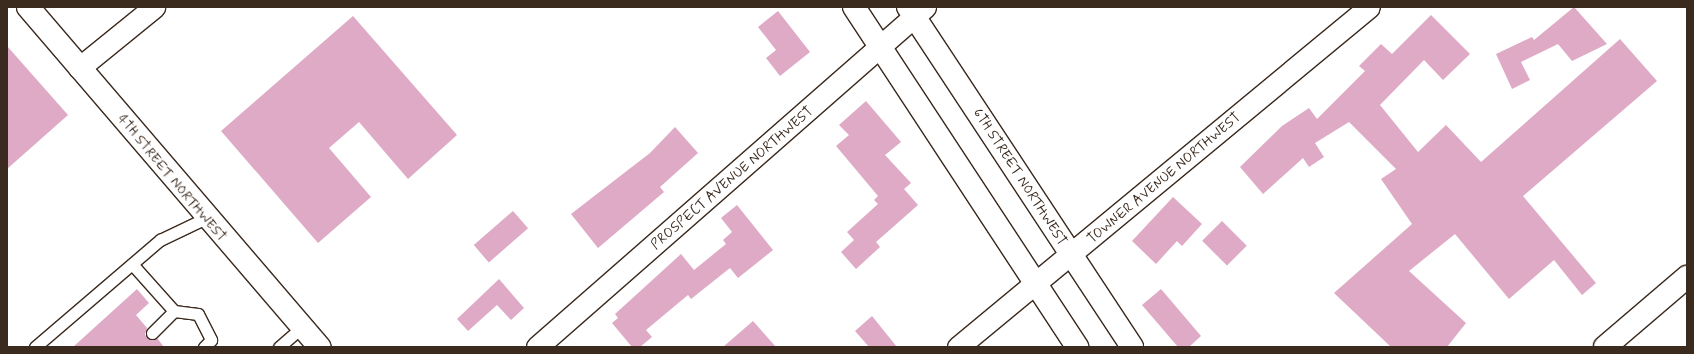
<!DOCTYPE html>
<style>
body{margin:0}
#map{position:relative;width:1694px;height:354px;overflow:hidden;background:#fff;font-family:Mynerve,sans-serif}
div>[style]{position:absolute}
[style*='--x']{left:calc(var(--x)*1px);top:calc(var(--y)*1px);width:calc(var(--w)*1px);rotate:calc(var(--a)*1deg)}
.building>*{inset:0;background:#deaac5;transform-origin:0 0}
.roads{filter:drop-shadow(1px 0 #3b2a1e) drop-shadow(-1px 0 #3b2a1e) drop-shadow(0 1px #3b2a1e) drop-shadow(0 -1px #3b2a1e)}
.lane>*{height:11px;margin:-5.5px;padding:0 5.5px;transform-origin:5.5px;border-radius:5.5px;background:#fff}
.street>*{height:21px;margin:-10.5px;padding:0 10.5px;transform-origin:10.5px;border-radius:10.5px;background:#fff}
.secondary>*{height:22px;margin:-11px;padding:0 11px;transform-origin:11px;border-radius:11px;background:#fff}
span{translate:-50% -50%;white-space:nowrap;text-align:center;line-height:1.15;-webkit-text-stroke:3px #fff;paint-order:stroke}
.street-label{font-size:14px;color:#3b2a1e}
.frame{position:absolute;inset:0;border:8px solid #3b2a1e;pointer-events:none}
</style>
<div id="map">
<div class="building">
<i style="clip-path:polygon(1574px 7px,1607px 44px,1572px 61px,1558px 44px,1521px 62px,1530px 80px,1512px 89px,1496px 54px,1532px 37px,1534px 40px)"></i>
<i style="clip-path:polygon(778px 11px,810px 52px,780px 76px,766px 58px,776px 50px,758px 27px)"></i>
<i style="clip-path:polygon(1431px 15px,1470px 54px,1443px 80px,1424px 60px,1380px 105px,1418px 152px,1446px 125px,1481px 162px,1620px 39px,1657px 81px,1523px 196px,1596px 283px,1582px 295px,1554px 260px,1509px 299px,1455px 234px,1409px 271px,1466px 323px,1447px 347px,1391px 347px,1334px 293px,1412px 224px,1381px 179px,1396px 169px,1349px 122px,1315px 143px,1324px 157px,1309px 167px,1303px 158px,1263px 194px,1240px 167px,1282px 126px,1309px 108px,1317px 119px,1365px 71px,1359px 66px,1381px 44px,1392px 54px)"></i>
<i style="clip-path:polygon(353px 16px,457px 135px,408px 179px,359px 122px,329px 148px,371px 197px,318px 243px,221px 131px)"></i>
<i style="clip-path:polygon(7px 46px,68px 115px,7px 169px)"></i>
<i style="clip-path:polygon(866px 101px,901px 142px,885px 155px,911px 183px,904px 189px,918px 205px,876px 242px,880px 247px,856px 269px,841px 252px,854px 240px,847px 232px,878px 204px,874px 200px,878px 196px,836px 146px,849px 135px,839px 125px)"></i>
<i style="clip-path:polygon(675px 127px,698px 153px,660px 187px,664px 192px,598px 248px,571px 214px,650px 153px)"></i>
<i style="clip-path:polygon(1173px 197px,1202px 224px,1182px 246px,1177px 241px,1156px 264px,1132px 241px)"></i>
<i style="clip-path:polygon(737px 205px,773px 250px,738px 278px,730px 268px,691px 299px,688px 295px,646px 330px,652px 337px,640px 347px,632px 347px,612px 323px,618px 318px,615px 314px,681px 254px,694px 270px,726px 244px,723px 240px,732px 232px,721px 218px)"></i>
<i style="left:513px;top:211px;width:23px;height:52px;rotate:49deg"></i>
<i style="left:1222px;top:221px;width:35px;height:28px;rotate:45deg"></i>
<i style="clip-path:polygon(499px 279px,524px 308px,511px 320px,497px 305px,468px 331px,457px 319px)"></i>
<i style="clip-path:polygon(137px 289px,149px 303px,136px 315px,147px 328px,145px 335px,150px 340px,157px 338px,164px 347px,73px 347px)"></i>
<i style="clip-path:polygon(1161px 289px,1201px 336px,1189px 347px,1178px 347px,1142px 305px)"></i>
<i style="clip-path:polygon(872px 316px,897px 347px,869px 347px,855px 331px)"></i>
<i style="clip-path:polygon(753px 321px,776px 347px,723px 347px)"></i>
</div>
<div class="roads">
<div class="lane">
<i style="--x:132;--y:264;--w:63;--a:48.2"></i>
<i style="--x:152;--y:333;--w:31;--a:-45"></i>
<i style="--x:174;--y:311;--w:24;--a:7"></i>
<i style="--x:198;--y:314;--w:29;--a:63"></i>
<i style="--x:211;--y:340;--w:10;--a:135"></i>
<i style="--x:35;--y:347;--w:165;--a:-40.6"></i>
<i style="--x:160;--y:240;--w:51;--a:-25.6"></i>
<i style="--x:279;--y:347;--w:29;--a:-41"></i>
</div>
<div class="street">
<i style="--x:79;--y:68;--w:97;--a:-39.1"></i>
<i style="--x:537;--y:347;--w:516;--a:-41.23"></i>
<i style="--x:958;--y:347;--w:533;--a:-39.6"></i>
</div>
<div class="secondary">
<i style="--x:28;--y:7;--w:448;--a:49.4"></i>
<i style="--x:854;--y:7;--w:407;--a:56.7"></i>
<i style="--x:908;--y:7;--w:407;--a:56.6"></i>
<i style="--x:1605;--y:347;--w:108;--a:-40.5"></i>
</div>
</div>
<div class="street-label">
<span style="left:1020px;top:177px;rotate:57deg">6TH STREET NORTHWEST</span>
<span style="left:172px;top:178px;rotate:50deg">4TH STREET NORTHWEST</span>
<span style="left:732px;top:178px;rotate:-41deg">PROSPECT AVENUE NORTHWEST</span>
<span style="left:1164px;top:178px;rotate:-40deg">TOWNER AVENUE NORTHWEST</span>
</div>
<div class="frame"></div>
</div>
